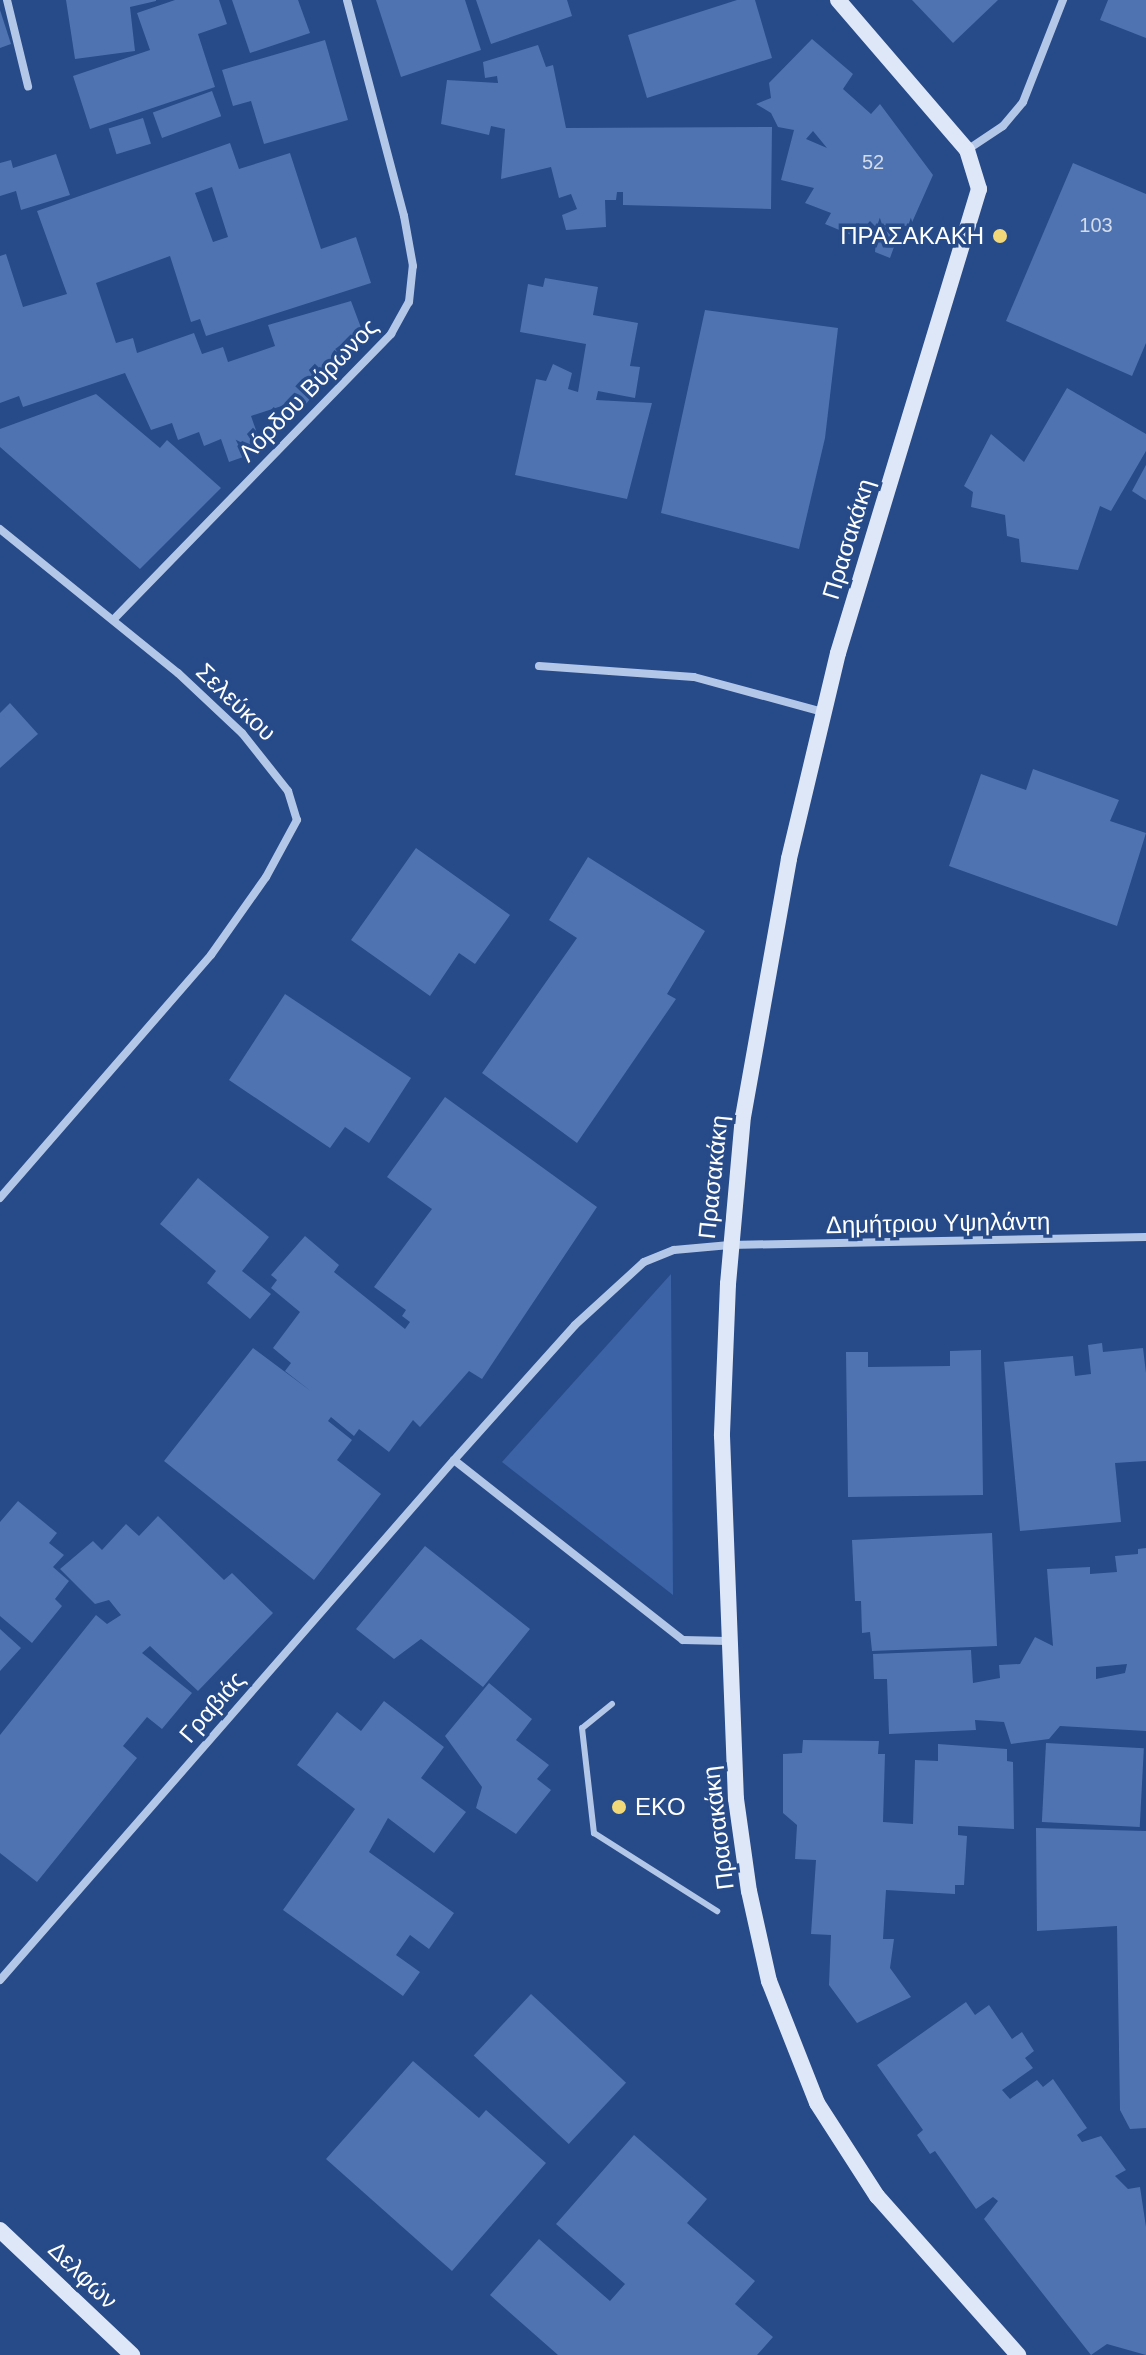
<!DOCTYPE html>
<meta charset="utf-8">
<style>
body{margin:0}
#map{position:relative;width:1146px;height:2355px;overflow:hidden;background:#274a89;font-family:Arial,sans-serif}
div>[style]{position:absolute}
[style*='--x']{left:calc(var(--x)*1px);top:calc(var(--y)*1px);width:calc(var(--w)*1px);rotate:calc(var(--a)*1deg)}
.green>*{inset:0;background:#3b63a5}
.building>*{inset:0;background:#4f73b0;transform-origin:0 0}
.lane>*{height:6px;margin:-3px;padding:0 3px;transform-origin:3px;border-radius:3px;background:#b3c7e9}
.street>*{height:8px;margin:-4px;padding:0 4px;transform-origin:4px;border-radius:4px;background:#b3c7e9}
.secondary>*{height:16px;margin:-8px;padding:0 8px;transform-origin:8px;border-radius:8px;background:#dee7f8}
.dots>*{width:22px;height:22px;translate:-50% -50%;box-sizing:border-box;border:4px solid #274a89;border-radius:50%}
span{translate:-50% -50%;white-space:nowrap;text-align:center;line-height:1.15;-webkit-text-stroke:7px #274a89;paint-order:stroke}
.number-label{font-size:20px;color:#d3dceb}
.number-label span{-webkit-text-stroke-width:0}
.poi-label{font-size:24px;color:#fff}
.right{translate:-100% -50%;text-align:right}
.left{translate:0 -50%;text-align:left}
.street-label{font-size:24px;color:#fff}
</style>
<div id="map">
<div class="green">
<i style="clip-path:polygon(671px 1274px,673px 1595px,502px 1462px)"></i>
</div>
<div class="building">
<i style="clip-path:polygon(66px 0,156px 0,156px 1px,130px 7px,135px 51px,75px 59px)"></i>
<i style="clip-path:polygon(175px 0,219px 0,227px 24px,198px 34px,215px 87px,90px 129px,73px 76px,150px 50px,137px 13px)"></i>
<i style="clip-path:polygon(232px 0,298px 0,310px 33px,250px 53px)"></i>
<i style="clip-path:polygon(376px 0,465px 0,481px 50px,401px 77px)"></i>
<i style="clip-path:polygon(476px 0,567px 0,572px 16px,491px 44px)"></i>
<i style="clip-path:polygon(737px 0,755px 0,772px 58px,647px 98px,628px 35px)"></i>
<i style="clip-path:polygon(912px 0,998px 0,953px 43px)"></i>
<i style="clip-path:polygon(1108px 0,1146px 0,1146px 38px,1100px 20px)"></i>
<i style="clip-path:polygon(0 10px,11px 44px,0 48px)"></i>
<i style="clip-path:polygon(evenodd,812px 39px,853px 74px,843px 89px,871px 114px,880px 104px,933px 175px,910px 227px,902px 225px,890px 258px,875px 252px,877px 228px,870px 221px,856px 237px,825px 224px,831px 213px,805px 203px,814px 188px,781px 180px,794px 130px,778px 127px,771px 113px,756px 104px,771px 98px,769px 83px,812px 39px,813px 131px,827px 148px,806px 139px,813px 131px)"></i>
<i style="clip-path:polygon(325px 40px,348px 120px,264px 144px,251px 101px,233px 106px,222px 70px)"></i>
<i style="clip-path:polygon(538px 45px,546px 67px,553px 65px,566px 128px,772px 127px,771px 209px,623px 205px,623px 192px,617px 192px,616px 200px,605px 200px,606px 227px,566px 230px,562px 215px,577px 209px,571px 194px,559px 198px,551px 167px,501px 179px,505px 129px,491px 126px,489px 135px,441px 124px,447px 80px,498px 83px,497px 76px,485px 78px,483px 62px)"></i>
<i style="left:212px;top:91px;width:27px;height:63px;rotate:70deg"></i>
<i style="left:143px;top:118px;width:27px;height:36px;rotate:73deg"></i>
<i style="clip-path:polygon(evenodd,230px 143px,239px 169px,290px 153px,321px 249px,356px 237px,371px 283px,206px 336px,200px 319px,191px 322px,170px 256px,96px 283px,116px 343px,133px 338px,137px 353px,194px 333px,202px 354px,223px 347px,228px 362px,275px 346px,268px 325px,351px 301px,363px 333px,306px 404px,294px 402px,251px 416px,263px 450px,229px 462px,221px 439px,204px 446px,199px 432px,178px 440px,172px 423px,151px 430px,125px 373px,23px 407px,19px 396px,0 403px,0 256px,6px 254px,23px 307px,67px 294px,37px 211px,230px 143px,212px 187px,228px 237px,213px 242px,195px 193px,212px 187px)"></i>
<i style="clip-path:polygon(56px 154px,70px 195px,21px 210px,16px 191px,0 196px,0 163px,11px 160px,13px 168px)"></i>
<i style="clip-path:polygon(1073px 163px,1146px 194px,1146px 343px,1132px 376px,1006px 321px)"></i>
<i style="clip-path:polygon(545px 278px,598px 287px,593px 315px,638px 323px,630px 366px,640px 367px,635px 398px,598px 391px,596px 400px,652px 403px,627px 499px,515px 475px,536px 379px,546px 381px,553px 364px,572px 373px,568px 389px,578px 392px,586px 344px,520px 332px,528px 284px,543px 287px)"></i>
<i style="clip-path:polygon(705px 310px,838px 328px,825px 438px,799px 549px,661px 513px)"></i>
<i style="clip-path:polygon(1067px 388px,1146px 434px,1146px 451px,1111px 511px,1100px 506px,1078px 570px,1021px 562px,1019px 539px,1007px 536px,1005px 515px,971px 507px,973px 492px,964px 486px,991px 434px,1024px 462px)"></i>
<i style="clip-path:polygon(96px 394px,160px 448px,167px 440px,221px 488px,140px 569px,0 447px,0 429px)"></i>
<i style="clip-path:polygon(1146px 465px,1146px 500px,1132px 491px)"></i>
<i style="clip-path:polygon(10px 703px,38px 734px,0 768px,0 713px)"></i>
<i style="clip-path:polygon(1033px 769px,1119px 800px,1110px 821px,1146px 833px,1117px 926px,949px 866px,981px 774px,1026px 790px)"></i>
<i style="clip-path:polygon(416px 848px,510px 915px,475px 964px,459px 953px,430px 996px,351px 940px)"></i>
<i style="clip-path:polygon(588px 857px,705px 931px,667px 994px,676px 999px,577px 1143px,482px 1073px,577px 938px,549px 920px)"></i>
<i style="clip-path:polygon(285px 994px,411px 1078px,369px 1143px,345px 1127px,330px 1148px,229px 1080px)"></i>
<i style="clip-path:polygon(445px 1097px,597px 1207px,482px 1379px,469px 1371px,420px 1427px,413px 1420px,389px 1452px,359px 1429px,354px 1436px,331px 1417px,328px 1421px,352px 1440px,337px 1460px,381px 1494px,314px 1580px,164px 1461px,253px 1348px,312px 1392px,285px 1371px,291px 1363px,273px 1348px,300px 1312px,271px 1288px,277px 1280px,271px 1275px,305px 1236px,339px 1265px,334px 1272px,405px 1329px,410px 1322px,402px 1316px,406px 1310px,374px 1287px,432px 1209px,387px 1177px)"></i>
<i style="clip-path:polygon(198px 1178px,269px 1237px,242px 1271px,271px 1294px,250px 1319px,207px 1283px,216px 1271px,160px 1224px)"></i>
<i style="clip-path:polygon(1102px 1343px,1103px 1352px,1143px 1348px,1146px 1373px,1146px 1461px,1115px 1463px,1121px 1522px,1020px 1531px,1004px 1362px,1073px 1356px,1075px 1376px,1091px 1374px,1088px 1345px)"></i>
<i style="clip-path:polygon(981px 1350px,983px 1495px,848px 1497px,846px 1352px,868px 1352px,868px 1367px,950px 1366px,950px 1351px)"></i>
<i style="clip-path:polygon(18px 1501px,57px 1533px,49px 1543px,64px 1555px,53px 1567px,69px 1581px,55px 1599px,62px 1606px,32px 1643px,0 1616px,0 1522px)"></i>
<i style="clip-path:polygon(158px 1516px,224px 1580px,232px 1573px,273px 1613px,198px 1691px,150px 1646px,142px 1653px,192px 1693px,162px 1729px,147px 1717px,123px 1746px,137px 1758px,37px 1882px,0 1853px,0 1735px,96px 1615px,107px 1624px,121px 1615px,109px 1600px,95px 1604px,60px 1569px,93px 1541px,102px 1550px,126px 1524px,139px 1536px)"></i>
<i style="clip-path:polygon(992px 1533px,997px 1646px,872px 1651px,870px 1632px,862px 1633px,861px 1601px,855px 1601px,852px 1540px)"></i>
<i style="clip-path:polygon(425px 1546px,530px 1629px,483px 1687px,421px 1639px,394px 1659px,356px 1629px)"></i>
<i style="clip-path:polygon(evenodd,1146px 1548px,1146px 1731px,1060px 1726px,1049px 1739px,1011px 1744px,1004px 1722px,975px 1720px,976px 1730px,889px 1734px,887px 1679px,874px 1679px,873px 1654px,971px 1650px,973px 1683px,1000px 1678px,999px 1665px,1020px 1664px,1035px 1637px,1053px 1646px,1047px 1569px,1090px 1567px,1090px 1574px,1117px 1572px,1115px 1556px,1138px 1554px,1138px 1549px,1146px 1548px,1127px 1664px,1125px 1673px,1096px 1679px,1096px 1667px,1127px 1664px)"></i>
<i style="clip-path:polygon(0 1629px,21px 1648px,0 1671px)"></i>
<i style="clip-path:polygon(489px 1683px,532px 1719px,516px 1740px,549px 1765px,537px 1779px,551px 1790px,516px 1834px,476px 1808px,482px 1787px,445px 1736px)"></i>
<i style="clip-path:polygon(384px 1701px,444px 1747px,421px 1778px,466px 1812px,434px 1853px,388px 1818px,369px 1852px,454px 1913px,429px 1949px,410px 1935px,396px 1955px,420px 1972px,403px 1996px,283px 1910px,355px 1809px,297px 1765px,337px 1712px,361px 1731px)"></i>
<i style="clip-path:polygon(803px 1740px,879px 1741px,878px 1754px,885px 1754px,883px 1822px,913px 1824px,915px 1760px,938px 1761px,938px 1744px,1007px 1749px,1007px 1761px,1013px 1762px,1014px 1829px,958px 1826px,958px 1835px,967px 1836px,964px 1885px,955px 1885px,955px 1894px,886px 1890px,883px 1939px,894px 1939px,890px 1968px,911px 1997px,857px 2023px,829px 1985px,831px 1935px,811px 1934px,816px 1860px,795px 1859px,797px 1825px,783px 1813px,783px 1754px,802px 1753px)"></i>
<i style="left:1046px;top:1743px;width:98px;height:79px;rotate:3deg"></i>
<i style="clip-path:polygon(1036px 1828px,1146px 1831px,1146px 2128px,1130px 2129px,1120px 2110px,1117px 1926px,1037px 1931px)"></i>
<i style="left:531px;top:1994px;width:130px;height:84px;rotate:43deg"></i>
<i style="clip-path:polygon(966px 2002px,975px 2015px,989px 2005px,1012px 2039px,1022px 2032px,1034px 2051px,1025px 2058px,1033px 2068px,1002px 2090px,1010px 2099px,1037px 2080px,1043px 2087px,1053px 2079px,1087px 2128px,1077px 2135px,1082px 2142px,1101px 2136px,1126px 2170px,1115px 2176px,1128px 2189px,1140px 2187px,1146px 2227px,1146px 2355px,1107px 2344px,1091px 2355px,984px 2219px,998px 2201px,993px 2197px,976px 2209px,935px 2151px,930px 2154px,917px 2135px,923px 2130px,877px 2065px)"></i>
<i style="clip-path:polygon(413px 2061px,479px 2118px,486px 2110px,546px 2163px,452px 2271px,326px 2159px)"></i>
<i style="clip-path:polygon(634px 2135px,707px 2199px,687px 2223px,755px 2281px,735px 2304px,773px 2337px,757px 2355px,558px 2355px,490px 2295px,539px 2239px,610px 2301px,625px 2284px,556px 2224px)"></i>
</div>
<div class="lane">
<i style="--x:612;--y:1704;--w:38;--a:141"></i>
<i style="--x:582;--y:1728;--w:106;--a:83.5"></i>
<i style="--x:594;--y:1833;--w:146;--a:32.4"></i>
</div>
<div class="street">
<i style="--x:7;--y:0;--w:89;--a:76.3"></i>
<i style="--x:967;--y:150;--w:43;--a:-33.7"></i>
<i style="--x:1003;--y:126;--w:31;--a:-50"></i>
<i style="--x:1023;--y:102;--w:110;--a:-68.6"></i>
<i style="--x:0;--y:529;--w:229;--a:39"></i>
<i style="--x:178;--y:673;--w:88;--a:43.2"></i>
<i style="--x:242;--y:733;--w:74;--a:51.6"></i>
<i style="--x:288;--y:791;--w:30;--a:73"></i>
<i style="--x:297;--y:820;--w:65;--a:118.5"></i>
<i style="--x:266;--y:877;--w:95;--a:125.2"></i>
<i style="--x:211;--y:955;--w:322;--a:131"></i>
<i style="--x:113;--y:620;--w:399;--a:-45.8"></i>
<i style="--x:391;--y:334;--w:37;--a:-61"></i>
<i style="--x:409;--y:302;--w:36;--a:-84"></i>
<i style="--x:413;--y:266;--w:51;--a:-100.2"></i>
<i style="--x:404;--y:216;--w:223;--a:-104.8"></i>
<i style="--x:539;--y:666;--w:155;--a:4.1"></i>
<i style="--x:694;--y:677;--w:134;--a:15.2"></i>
<i style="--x:454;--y:1460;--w:291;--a:38.2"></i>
<i style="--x:683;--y:1640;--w:44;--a:1.3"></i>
<i style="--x:0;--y:1980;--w:690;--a:-48.88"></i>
<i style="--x:454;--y:1460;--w:181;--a:-48.1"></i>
<i style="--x:575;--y:1325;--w:93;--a:-42.4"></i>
<i style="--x:644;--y:1262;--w:32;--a:-22"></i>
<i style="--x:674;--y:1250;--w:56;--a:-5.1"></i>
<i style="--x:730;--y:1245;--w:416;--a:-1.1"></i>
</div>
<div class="secondary">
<i style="--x:838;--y:0;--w:198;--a:49.3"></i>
<i style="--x:967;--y:150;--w:41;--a:72.9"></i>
<i style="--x:979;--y:189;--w:485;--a:106.9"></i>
<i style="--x:838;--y:653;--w:212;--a:103.4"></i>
<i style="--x:789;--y:859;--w:261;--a:100.1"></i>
<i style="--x:743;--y:1116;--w:169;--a:95.1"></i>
<i style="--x:728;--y:1284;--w:152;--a:92.3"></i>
<i style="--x:722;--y:1436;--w:363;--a:87.8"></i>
<i style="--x:736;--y:1799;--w:93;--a:82"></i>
<i style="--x:749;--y:1891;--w:92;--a:77.5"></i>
<i style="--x:769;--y:1981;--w:131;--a:68.5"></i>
<i style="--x:817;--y:2103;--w:111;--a:57.2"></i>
<i style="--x:877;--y:2196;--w:213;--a:48.4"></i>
<i style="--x:0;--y:2230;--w:182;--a:43.4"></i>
</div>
<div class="dots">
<i style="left:1000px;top:236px;background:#f2d879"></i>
<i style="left:619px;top:1807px;background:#f2d879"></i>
</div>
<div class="number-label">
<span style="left:873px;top:162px">52</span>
<span style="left:1096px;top:225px">103</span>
</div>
<div class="poi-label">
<span class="right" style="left:984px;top:236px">ΠΡΑΣΑΚΑΚΗ</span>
<span class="left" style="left:635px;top:1807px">EKO</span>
</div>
<div class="street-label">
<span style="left:308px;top:390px;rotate:-46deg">Λόρδου Βύρωνος</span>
<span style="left:848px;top:539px;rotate:-73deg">Πρασακάκη</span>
<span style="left:236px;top:702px;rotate:44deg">Σελεύκου</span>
<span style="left:713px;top:1177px;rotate:-84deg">Πρασακάκη</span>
<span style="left:938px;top:1223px;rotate:-1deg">Δημήτριου Υψηλάντη</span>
<span style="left:212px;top:1707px;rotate:-49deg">Γραβιάς</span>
<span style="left:718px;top:1828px;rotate:-97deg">Πρασακάκη</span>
<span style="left:83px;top:2275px;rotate:44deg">Δελφών</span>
</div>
</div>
